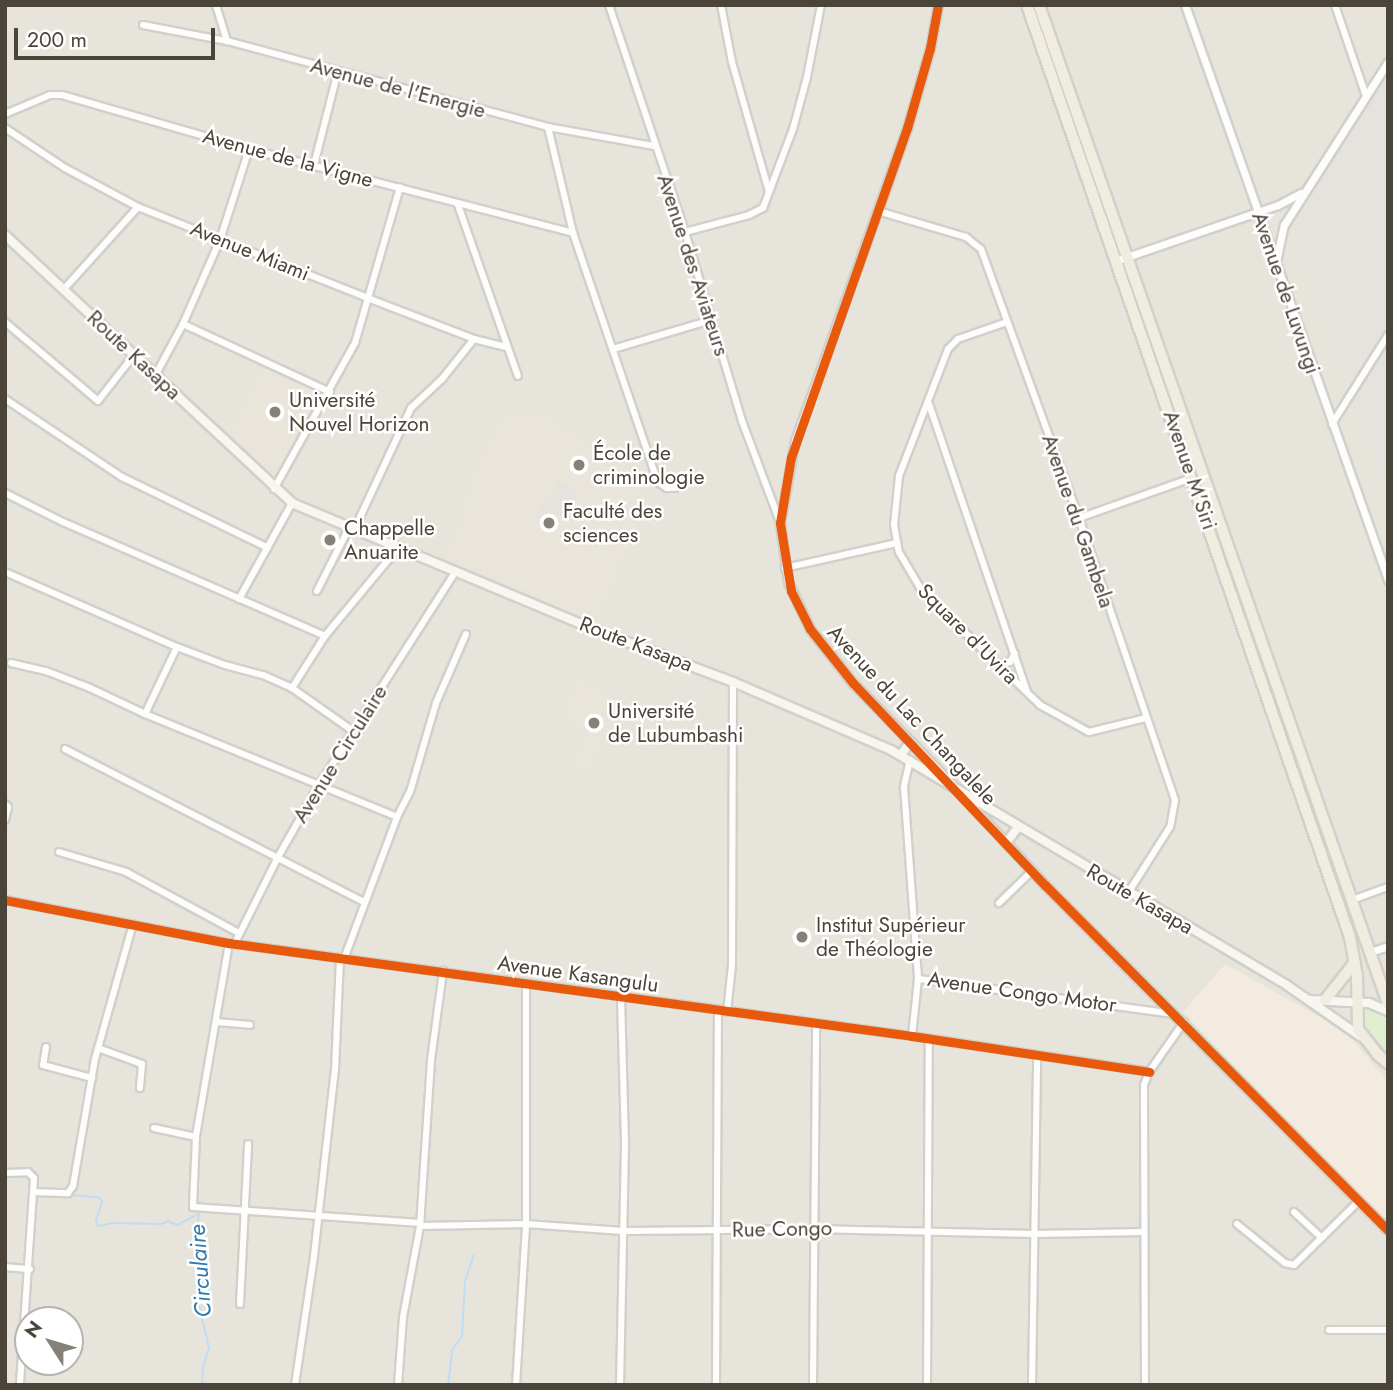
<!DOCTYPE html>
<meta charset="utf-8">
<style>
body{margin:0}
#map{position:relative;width:1393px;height:1390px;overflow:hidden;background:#f4f2ee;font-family:Jost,sans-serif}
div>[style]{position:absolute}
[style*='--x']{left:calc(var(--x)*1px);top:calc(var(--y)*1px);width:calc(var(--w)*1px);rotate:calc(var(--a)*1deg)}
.residential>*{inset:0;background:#e7e4dc}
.commercial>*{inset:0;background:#f3ebdf}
.industrial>*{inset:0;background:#e6e2de}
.education>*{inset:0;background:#eae5da}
.green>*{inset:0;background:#e1eecf}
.parking>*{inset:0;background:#e6e3df}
.stream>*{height:2px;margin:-1px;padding:0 1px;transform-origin:1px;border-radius:1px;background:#c0ddf1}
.roads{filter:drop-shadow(2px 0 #d2d0cb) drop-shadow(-2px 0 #d2d0cb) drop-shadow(0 2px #d2d0cb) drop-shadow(0 -2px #d2d0cb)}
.minor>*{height:6px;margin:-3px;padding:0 3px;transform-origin:3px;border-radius:3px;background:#fdfdfc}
.tertiary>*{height:7px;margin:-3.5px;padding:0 3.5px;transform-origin:3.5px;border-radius:3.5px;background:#fdfdfc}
.secondary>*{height:8px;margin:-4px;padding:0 4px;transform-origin:4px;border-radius:4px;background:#f7f6f1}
.trunk>*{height:10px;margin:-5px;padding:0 5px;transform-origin:5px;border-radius:5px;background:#f0ece0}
.cycleway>*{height:9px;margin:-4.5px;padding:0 4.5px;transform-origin:4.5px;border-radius:4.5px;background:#e8590c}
.dots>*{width:19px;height:19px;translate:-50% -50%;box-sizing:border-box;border:4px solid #fff;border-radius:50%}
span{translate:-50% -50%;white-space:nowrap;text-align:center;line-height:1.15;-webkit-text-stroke:5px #fff;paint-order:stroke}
.street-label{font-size:21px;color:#4b4439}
.poi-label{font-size:21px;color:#4b4439}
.left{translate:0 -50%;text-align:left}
.water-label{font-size:23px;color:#2e7ab2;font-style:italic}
.frame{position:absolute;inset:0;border:7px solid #4b4439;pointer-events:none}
.north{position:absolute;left:14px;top:1306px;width:70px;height:70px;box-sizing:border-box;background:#fff;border:2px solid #b7b4b0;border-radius:50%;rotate:307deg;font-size:19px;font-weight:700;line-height:28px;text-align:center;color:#4b4439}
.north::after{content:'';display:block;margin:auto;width:24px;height:32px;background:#868178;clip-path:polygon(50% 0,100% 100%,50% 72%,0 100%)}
.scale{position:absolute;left:14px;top:28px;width:201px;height:32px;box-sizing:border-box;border:4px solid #4b4439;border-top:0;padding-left:9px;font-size:21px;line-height:24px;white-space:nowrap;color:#4b4439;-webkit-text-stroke:5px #fff;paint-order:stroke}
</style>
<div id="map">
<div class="residential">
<i style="clip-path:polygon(evenodd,5px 5px,1388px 5px,1388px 1385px,5px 1385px,5px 5px,28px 1320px,70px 1320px,70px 1362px,28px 1362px,28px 1320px)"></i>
</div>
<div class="commercial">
<i style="clip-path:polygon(1225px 964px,1325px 1020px,1352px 1039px,1388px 1082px,1388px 1227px,1183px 1012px)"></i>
</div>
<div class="industrial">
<i style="clip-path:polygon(1388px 51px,1388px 492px,1296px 233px,1318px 183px)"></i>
</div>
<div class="education">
<i style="clip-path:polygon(267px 365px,322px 391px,273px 474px,230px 433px)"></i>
<i style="clip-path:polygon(544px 416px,568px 431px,649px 500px,594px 621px,447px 555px,464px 516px,476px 470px,501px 419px)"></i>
<i style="clip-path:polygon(579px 681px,622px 704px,587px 767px,575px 761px,591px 731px,561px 714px)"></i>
</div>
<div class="green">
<i style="clip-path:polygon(1372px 1005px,1388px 1015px,1388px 1053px,1364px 1023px,1364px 1010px)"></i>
</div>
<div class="parking">
<i style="clip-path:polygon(560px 480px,581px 495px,558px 518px,552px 532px,533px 518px)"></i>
</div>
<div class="stream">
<i style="--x:68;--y:1195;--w:31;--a:4"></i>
<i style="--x:99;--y:1197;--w:6;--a:59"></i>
<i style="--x:102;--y:1202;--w:20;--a:108"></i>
<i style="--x:96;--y:1221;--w:5;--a:68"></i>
<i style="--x:98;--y:1226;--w:15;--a:-11"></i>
<i style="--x:113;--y:1223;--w:48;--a:1.2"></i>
<i style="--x:161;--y:1224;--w:8;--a:-23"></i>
<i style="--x:168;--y:1221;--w:10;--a:24"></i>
<i style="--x:177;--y:1225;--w:25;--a:-27"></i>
<i style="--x:199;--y:1214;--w:39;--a:97"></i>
<i style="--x:194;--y:1253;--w:48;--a:85.2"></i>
<i style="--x:198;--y:1301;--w:48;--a:76.8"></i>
<i style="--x:209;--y:1348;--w:19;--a:108"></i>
<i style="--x:203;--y:1366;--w:19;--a:93"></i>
<i style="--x:448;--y:1385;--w:35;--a:-83"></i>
<i style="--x:452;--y:1350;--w:17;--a:-54"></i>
<i style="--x:462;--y:1336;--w:55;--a:-86.9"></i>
<i style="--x:465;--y:1281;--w:28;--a:-71"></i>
</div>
<div class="roads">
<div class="minor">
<i style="--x:216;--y:5;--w:38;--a:73"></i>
<i style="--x:609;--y:5;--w:239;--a:71.5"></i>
<i style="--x:685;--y:232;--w:197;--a:73.2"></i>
<i style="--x:742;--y:421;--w:108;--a:69.4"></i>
<i style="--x:721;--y:5;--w:58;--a:79.1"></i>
<i style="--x:732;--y:62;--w:135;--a:74.1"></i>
<i style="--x:1335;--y:5;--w:96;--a:71.2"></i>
<i style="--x:143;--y:25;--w:86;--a:10.8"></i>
<i style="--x:227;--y:41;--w:332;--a:15"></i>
<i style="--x:548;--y:127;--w:108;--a:10.2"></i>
<i style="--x:5;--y:114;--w:49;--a:-22.9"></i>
<i style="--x:50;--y:95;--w:12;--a:0"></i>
<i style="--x:62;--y:95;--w:195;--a:16.1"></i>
<i style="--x:249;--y:149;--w:335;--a:14.5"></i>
<i style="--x:548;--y:127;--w:109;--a:76.7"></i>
<i style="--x:573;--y:233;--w:263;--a:71.2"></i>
<i style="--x:658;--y:482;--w:11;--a:34"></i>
<i style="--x:667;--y:488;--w:8;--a:0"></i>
<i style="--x:5;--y:128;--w:72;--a:33.7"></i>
<i style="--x:65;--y:168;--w:83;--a:28.1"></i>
<i style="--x:138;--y:207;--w:250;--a:21.6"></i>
<i style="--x:370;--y:299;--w:111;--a:21"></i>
<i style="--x:474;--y:339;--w:34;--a:14"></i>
<i style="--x:314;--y:165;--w:97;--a:-75.7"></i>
<i style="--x:458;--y:205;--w:181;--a:70.7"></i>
<i style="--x:878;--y:211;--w:92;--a:16.5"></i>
<i style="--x:966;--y:237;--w:19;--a:39"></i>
<i style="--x:981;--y:249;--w:286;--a:70"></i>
<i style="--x:1079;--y:518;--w:298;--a:71.2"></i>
<i style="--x:1175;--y:800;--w:27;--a:100"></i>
<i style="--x:1170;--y:827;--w:78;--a:122.5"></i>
<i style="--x:685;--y:232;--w:66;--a:-14.9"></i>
<i style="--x:749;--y:215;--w:16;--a:-27"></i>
<i style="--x:763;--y:208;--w:85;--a:-69.2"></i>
<i style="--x:793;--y:129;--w:54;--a:-74.9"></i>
<i style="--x:807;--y:77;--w:73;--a:-79"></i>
<i style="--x:64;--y:289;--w:110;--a:-47.9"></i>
<i style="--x:5;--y:322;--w:122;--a:40.3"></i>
<i style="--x:98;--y:401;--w:58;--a:-52"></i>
<i style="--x:1007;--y:322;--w:52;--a:160.9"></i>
<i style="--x:958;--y:339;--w:14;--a:135"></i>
<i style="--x:948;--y:349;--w:136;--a:111.1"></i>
<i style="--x:899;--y:476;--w:49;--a:95.8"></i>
<i style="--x:894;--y:525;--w:27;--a:80"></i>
<i style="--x:899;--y:552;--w:45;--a:59.5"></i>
<i style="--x:922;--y:591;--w:164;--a:44"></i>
<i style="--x:1040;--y:705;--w:56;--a:28.9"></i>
<i style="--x:1089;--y:732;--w:59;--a:-13.8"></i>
<i style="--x:183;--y:324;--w:162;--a:24.8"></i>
<i style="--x:613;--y:349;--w:102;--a:-16.5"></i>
<i style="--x:156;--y:374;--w:57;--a:-61.6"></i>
<i style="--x:183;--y:324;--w:92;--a:-66.2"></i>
<i style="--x:220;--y:240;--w:96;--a:-72.3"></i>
<i style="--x:5;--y:399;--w:141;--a:33.7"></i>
<i style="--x:122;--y:477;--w:162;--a:25.9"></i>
<i style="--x:929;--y:404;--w:304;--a:71.2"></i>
<i style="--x:1332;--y:424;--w:105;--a:-57.8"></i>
<i style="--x:274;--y:489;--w:167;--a:-61"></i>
<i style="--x:355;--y:343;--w:162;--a:-73.9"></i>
<i style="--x:5;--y:493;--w:65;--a:26.6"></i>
<i style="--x:63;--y:522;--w:286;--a:23.5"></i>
<i style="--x:1079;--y:518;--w:120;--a:-19.5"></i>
<i style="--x:354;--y:530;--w:135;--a:-65"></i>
<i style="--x:411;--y:408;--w:42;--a:-43.1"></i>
<i style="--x:442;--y:379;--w:51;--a:-51.3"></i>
<i style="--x:785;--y:568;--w:115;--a:-12.6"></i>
<i style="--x:5;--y:572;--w:188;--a:23.6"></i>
<i style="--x:177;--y:647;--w:51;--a:20.6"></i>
<i style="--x:225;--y:665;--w:39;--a:15"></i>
<i style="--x:263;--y:675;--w:32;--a:24"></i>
<i style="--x:292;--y:688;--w:75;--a:35.2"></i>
<i style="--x:317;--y:591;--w:71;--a:-63.1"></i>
<i style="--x:239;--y:599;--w:110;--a:-61.1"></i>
<i style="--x:11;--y:663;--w:36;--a:13"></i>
<i style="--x:46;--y:671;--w:47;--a:21.1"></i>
<i style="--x:90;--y:688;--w:61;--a:25.3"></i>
<i style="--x:145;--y:714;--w:272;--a:22.2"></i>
<i style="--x:996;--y:665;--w:14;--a:-12"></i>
<i style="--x:1010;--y:662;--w:10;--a:-61"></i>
<i style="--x:292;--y:688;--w:62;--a:-57.6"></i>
<i style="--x:325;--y:636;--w:114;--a:-50.3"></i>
<i style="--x:145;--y:714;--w:74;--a:-64.5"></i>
<i style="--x:65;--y:749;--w:336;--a:27.1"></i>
<i style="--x:910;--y:760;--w:28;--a:103"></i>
<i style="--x:904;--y:787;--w:193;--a:85.8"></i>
<i style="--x:918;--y:979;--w:257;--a:7.8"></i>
<i style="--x:5;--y:804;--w:4;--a:45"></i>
<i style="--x:8;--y:807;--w:13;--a:103"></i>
<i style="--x:59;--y:852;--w:70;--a:16.6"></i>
<i style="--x:126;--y:872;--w:128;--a:28.4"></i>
<i style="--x:5;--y:900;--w:228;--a:10.9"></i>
<i style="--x:229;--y:943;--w:689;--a:7.75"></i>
<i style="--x:912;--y:1036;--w:240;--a:8.6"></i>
<i style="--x:1352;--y:900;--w:38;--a:-20"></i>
<i style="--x:999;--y:903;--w:46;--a:-44.1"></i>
<i style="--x:229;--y:943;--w:197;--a:99.7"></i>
<i style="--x:196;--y:1137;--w:70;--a:92.5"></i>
<i style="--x:193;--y:1207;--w:228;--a:4"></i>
<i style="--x:235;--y:943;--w:96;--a:-63.4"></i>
<i style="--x:278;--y:857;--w:83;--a:-60.3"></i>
<i style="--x:319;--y:785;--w:254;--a:-57.4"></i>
<i style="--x:344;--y:959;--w:152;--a:-69.5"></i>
<i style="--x:397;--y:817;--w:28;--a:-63"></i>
<i style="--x:410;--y:792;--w:93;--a:-73.7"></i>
<i style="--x:436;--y:703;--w:75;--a:-66.5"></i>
<i style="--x:727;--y:1012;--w:47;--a:-83.9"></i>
<i style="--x:732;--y:965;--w:283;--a:-89.8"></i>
<i style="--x:217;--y:1022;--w:33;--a:5"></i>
<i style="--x:912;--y:1036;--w:57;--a:-84"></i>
<i style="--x:46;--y:1047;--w:18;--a:99"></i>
<i style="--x:43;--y:1065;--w:51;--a:14.9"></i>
<i style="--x:98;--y:1048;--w:47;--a:20"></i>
<i style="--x:142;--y:1064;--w:24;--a:95"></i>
<i style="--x:154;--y:1128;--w:43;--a:12.1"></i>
<i style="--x:5;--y:1173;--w:23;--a:-2"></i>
<i style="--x:28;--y:1172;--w:8;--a:45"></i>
<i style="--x:34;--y:1178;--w:207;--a:93.9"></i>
<i style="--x:34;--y:1192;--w:34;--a:2"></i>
<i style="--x:68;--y:1193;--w:9;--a:-54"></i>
<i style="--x:73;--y:1186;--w:129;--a:-80.2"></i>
<i style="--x:95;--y:1059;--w:140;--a:-74.3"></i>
<i style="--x:1294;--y:1212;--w:38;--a:43"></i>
<i style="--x:1237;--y:1224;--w:62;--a:39.1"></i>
<i style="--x:1285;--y:1263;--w:9;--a:13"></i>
<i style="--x:1294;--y:1265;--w:91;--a:-44.6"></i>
<i style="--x:420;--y:1226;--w:106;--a:-1.1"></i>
<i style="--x:526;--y:1224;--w:97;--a:4.1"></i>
<i style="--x:623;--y:1231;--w:189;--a:-0.6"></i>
<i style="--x:812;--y:1229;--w:222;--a:1.3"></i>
<i style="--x:1034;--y:1234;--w:110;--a:-1"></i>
<i style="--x:5;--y:1267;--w:25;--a:5"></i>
<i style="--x:240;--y:1304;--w:160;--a:-87.1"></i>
<i style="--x:1329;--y:1330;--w:59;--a:0"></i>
<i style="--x:295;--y:1385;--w:130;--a:-81.6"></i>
<i style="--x:314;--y:1256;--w:188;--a:-83.6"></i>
<i style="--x:335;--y:1069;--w:111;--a:-87.4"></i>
<i style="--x:398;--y:1385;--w:68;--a:-85.8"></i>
<i style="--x:403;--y:1317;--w:93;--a:-79.4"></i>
<i style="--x:420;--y:1226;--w:166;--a:-86.2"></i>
<i style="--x:431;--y:1060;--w:90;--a:-82.3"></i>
<i style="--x:516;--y:1385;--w:161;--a:-86.4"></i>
<i style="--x:526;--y:1224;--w:240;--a:-90"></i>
<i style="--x:620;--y:1385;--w:243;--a:-88.8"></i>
<i style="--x:625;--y:1142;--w:146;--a:-91.6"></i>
<i style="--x:716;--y:1385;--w:374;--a:-89.7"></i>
<i style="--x:813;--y:1385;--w:362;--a:-89.5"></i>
<i style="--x:927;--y:1385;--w:346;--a:-89.7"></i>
<i style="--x:1032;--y:1385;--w:329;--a:-89.1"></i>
<i style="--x:1145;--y:1385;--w:300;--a:-90.2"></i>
<i style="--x:1144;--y:1085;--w:14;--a:-69"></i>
<i style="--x:1149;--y:1072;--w:61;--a:-55"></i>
</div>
<div class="tertiary">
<i style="--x:938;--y:5;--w:44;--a:100.5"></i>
<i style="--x:930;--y:48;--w:83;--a:106"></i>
<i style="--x:907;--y:128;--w:331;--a:109.7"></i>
<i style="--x:795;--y:440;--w:84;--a:100.2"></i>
<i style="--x:780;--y:523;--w:60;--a:82.3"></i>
<i style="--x:788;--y:582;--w:52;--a:64.9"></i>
<i style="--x:810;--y:629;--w:69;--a:51.5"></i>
<i style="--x:853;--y:683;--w:141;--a:45.6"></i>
<i style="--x:1185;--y:5;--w:610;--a:70.55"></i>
<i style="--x:1277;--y:257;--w:33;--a:-78"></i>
<i style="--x:1284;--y:225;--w:193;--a:-57.5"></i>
<i style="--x:1118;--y:260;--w:169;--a:-19"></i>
<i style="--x:1278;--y:205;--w:26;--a:-28"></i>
<i style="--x:960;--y:793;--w:125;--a:47.3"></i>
<i style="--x:1045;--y:885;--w:486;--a:45.2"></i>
<i style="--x:1370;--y:952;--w:19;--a:-18"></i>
</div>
<div class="secondary">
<i style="--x:5;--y:235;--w:393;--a:43"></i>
<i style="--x:292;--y:503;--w:326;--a:22.7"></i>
<i style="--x:593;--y:629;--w:150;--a:20.7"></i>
<i style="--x:733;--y:682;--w:172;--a:23.3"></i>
<i style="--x:891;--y:750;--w:462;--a:30.7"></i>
<i style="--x:1288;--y:986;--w:88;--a:34.8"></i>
<i style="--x:901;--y:755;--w:16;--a:-55"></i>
<i style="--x:1006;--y:843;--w:21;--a:-53"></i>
<i style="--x:1310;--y:1000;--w:59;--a:2.9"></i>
<i style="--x:1369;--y:1003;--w:21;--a:23"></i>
</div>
<div class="trunk">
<i style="--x:1027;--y:5;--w:986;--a:70.89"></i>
<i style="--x:1350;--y:937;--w:39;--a:80"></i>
<i style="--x:1357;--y:975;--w:54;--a:88.9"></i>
<i style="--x:1358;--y:1029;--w:33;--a:52"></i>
<i style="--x:1378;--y:1055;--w:13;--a:39"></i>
<i style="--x:1039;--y:5;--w:1058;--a:70.74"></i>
<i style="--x:1325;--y:1000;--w:48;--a:-51.7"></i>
</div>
</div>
<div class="cycleway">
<i style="--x:938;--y:5;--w:44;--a:100.5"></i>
<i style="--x:930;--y:48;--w:83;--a:106"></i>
<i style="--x:907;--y:128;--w:349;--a:109.4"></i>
<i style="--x:791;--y:457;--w:67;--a:99.5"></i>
<i style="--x:780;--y:523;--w:69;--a:80.8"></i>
<i style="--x:791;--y:591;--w:42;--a:63.4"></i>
<i style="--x:810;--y:629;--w:69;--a:51.5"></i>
<i style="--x:853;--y:683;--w:279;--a:46.5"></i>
<i style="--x:1045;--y:885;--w:486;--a:45.2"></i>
<i style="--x:5;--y:900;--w:228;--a:10.9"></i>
<i style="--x:229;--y:943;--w:689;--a:7.75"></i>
<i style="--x:912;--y:1036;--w:240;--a:8.6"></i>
</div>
<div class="dots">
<i style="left:275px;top:412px;background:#868178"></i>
<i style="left:579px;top:465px;background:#868178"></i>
<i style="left:549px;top:523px;background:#868178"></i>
<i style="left:330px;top:540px;background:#868178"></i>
<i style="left:594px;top:723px;background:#868178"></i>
<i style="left:802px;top:937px;background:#868178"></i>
</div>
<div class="street-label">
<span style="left:398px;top:88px;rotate:15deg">Avenue de l'Energie</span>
<span style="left:288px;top:158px;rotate:15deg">Avenue de la Vigne</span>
<span style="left:250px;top:251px;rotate:22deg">Avenue Miami</span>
<span style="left:693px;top:265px;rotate:72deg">Avenue des Aviateurs</span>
<span style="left:1286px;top:293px;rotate:71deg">Avenue de Luvungi</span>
<span style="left:134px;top:355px;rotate:43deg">Route Kasapa</span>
<span style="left:1190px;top:470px;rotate:71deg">Avenue M'Siri</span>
<span style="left:1078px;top:521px;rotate:71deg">Avenue du Gambela</span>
<span style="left:968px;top:634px;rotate:45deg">Square d'Uvira</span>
<span style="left:636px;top:644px;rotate:21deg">Route Kasapa</span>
<span style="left:912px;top:715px;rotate:47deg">Avenue du Lac Changalele</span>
<span style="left:340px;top:754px;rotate:-58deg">Avenue Circulaire</span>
<span style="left:1140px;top:899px;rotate:30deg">Route Kasapa</span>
<span style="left:578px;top:974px;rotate:8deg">Avenue Kasangulu</span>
<span style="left:1022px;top:992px;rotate:8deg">Avenue Congo Motor</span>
<span style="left:782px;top:1229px;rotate:-1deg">Rue Congo</span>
</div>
<div class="poi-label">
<span class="left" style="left:289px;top:412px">Université<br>Nouvel Horizon</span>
<span class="left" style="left:593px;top:465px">École de<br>criminologie</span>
<span class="left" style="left:563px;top:523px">Faculté des<br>sciences</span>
<span class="left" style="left:344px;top:540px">Chappelle<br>Anuarite</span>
<span class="left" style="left:608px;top:723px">Université<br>de Lubumbashi</span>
<span class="left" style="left:816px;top:937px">Institut Supérieur<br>de Théologie</span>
</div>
<div class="water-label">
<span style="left:200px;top:1271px;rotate:-94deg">Circulaire</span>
</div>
<div class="frame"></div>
<div class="north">N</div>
<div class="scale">200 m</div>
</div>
